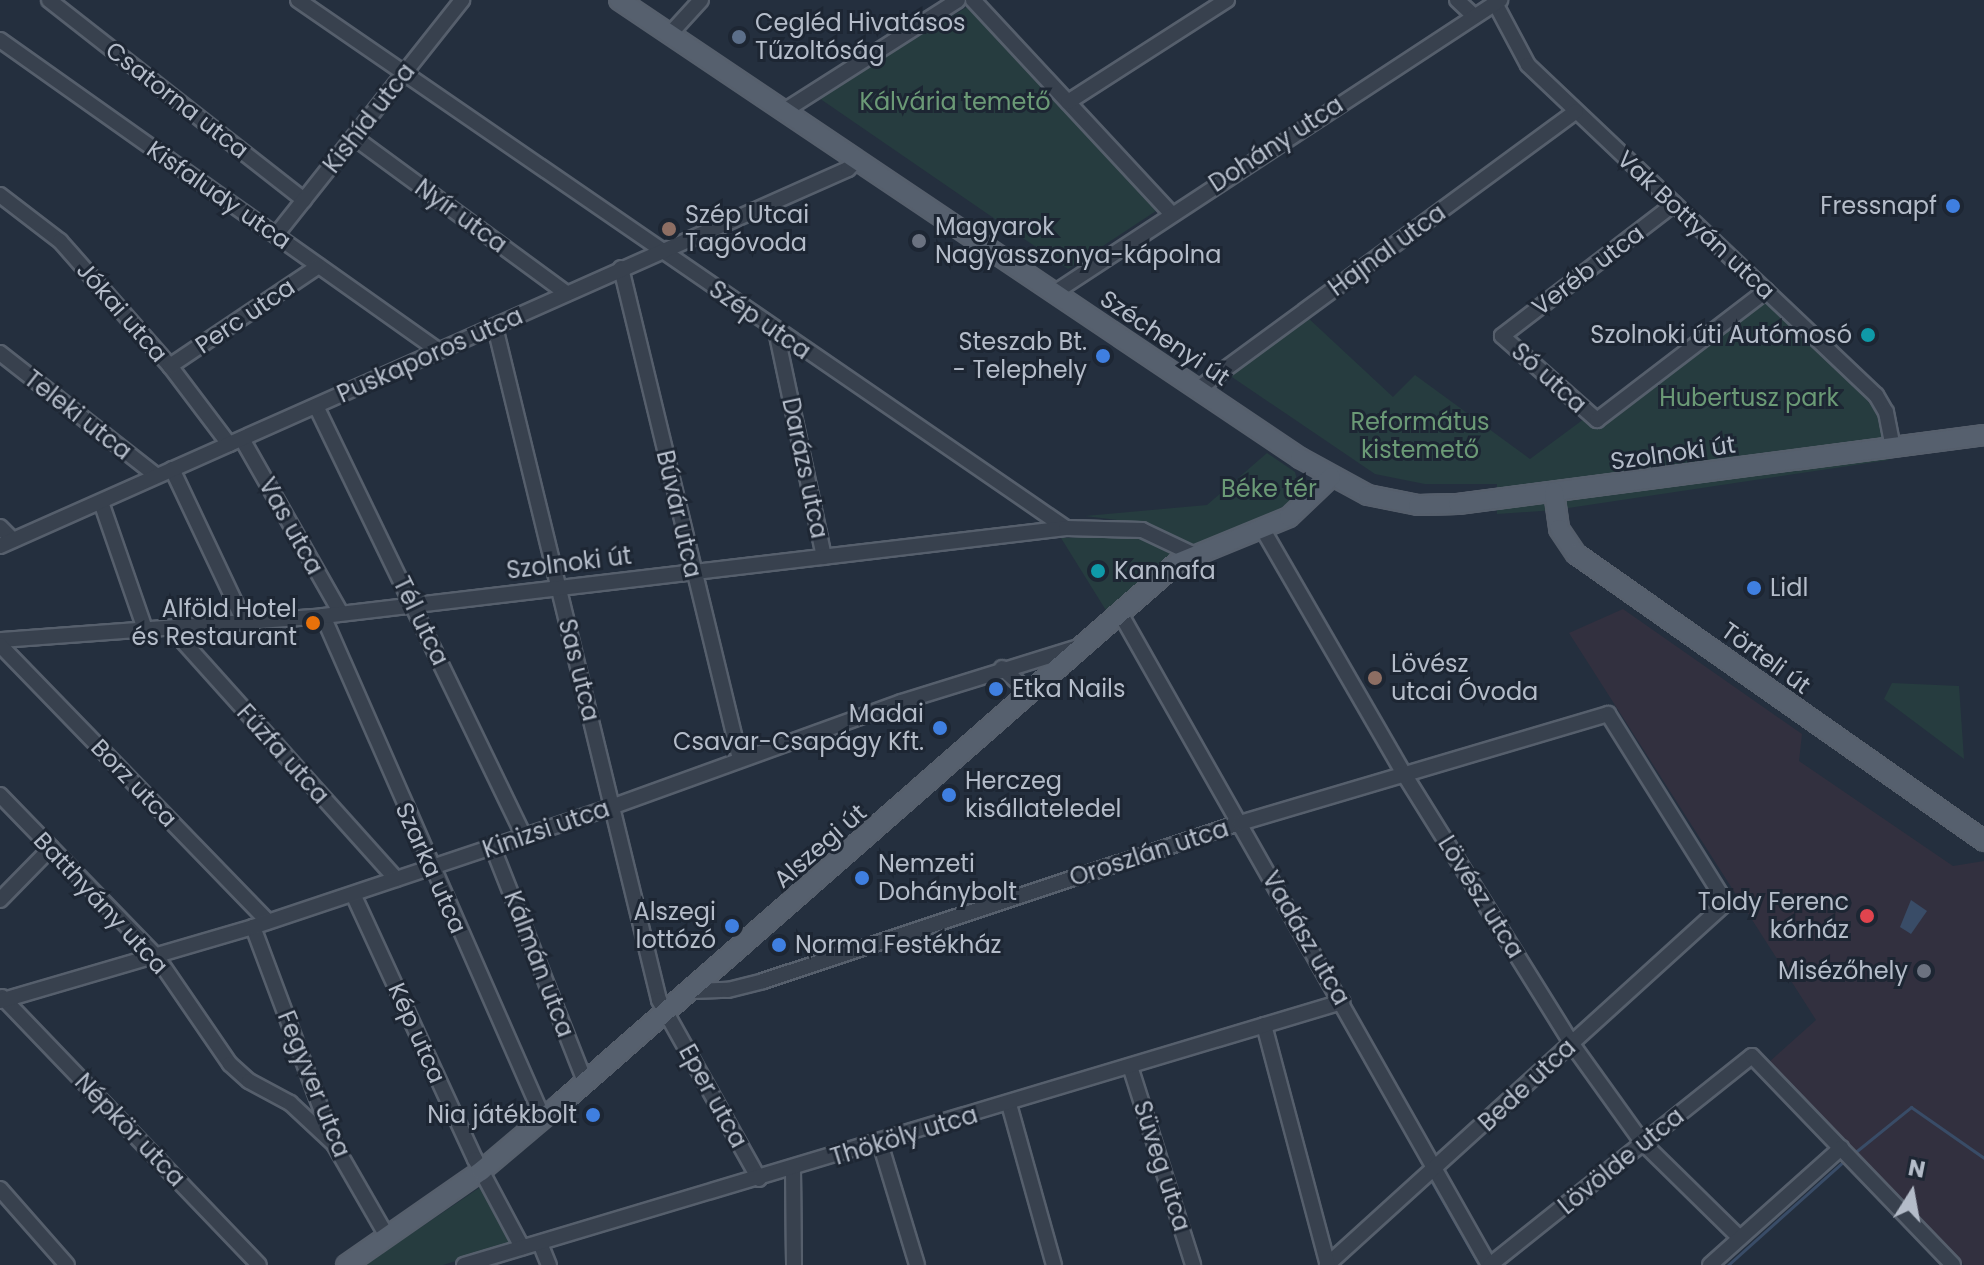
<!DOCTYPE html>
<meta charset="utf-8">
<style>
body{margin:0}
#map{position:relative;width:1984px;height:1265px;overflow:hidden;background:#242f3e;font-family:Poppins,sans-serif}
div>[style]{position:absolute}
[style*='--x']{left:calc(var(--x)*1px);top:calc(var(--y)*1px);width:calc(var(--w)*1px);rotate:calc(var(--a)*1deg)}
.medical>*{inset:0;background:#32303f}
.green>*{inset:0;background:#263c3f}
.water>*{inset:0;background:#394c67}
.stream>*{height:3px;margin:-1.5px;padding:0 1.5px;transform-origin:1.5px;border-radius:1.5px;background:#394c67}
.roads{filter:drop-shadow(2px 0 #565f6c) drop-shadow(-2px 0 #565f6c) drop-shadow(0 2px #565f6c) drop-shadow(0 -2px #565f6c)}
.minor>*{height:14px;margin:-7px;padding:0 7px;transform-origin:7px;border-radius:7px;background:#38414e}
.major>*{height:18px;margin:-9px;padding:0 9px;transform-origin:9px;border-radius:9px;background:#56606e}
.dots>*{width:22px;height:22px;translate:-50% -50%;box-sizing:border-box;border:4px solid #1d2633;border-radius:50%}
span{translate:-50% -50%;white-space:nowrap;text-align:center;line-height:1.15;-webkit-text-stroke:6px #1d2633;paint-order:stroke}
.poi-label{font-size:24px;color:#b4bcc9}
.left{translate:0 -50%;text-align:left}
.right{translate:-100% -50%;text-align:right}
.street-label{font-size:24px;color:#b4bcc9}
.park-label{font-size:24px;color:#6b9a76}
.north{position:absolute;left:1872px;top:1153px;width:80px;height:80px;-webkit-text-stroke:6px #1d2633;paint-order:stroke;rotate:11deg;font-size:22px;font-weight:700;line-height:32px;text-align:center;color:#b4bcc9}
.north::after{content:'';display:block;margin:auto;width:28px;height:36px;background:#b4bcc9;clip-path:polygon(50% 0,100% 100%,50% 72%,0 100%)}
</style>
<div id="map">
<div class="medical">
<i style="clip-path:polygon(1623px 609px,1802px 734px,1799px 761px,1953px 866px,1984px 861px,1984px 1265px,1964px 1265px,1769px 1062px,1816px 1020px,1569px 633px)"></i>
</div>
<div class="green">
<i style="clip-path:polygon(967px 7px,1159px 209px,1068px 269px,819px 98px)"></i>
<i style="clip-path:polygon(1755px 292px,1877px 406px,1889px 460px,1555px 510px,1497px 514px,1497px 484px,1425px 484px,1375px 474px,1229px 375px,1307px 317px,1393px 397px,1415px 375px,1530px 459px)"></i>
<i style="clip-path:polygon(1267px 453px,1295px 472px,1301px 495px,1287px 513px,1194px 547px,1149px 524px,1085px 516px,1207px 505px)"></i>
<i style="clip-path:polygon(1138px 535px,1173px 551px,1174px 559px,1107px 612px,1061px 538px)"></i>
<i style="clip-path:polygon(1892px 683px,1959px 686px,1964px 759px,1884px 699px)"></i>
<i style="clip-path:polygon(482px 1186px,512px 1244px,443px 1265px,365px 1265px)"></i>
</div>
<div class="water">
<i style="clip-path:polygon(1911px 900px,1927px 911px,1911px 934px,1900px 927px)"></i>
</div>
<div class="stream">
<i style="--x:1853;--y:1154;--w:75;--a:-39"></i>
<i style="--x:1911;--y:1107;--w:89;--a:34.9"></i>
<i style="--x:1432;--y:1182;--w:93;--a:60.4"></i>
<i style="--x:1728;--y:1265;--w:156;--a:-41.9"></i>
</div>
<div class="roads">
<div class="minor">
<i style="--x:49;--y:0;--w:324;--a:38.1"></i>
<i style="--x:298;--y:0;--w:932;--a:34.51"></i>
<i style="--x:973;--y:0;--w:291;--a:47.1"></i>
<i style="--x:1457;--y:0;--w:21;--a:43"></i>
<i style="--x:1495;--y:3;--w:70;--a:62"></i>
<i style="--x:1528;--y:65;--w:480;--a:43.5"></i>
<i style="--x:1876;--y:395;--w:20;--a:60"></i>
<i style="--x:1886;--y:412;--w:36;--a:79"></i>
<i style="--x:670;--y:34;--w:46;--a:-47.6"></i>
<i style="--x:0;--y:40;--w:538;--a:35.31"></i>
<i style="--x:1068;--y:102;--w:189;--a:-32.7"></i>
<i style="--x:784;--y:111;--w:206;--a:-32.5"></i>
<i style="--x:355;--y:138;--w:263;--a:36.3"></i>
<i style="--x:0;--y:195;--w:76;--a:37.5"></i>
<i style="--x:60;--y:241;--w:167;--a:48.7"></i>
<i style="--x:170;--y:366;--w:98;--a:52.9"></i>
<i style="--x:1674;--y:204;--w:217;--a:142.5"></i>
<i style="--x:1502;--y:336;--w:127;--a:41.5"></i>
<i style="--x:1597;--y:420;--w:213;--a:-37.4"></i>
<i style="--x:276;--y:235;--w:300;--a:-51.6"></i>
<i style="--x:621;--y:268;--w:505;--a:76.38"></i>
<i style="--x:1054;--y:293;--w:534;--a:-33.3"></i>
<i style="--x:495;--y:327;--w:693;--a:76.3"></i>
<i style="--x:659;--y:1000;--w:205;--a:60.8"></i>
<i style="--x:776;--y:331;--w:231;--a:78"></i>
<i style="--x:0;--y:353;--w:199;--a:38.1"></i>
<i style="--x:170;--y:366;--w:179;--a:-33.9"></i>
<i style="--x:1198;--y:389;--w:469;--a:-36.3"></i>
<i style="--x:316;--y:406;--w:478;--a:64.2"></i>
<i style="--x:242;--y:439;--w:200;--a:60.4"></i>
<i style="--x:172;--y:469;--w:168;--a:64.7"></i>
<i style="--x:101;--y:502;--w:134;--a:70.9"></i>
<i style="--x:0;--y:527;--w:18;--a:45"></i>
<i style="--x:1262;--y:528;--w:284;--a:60"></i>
<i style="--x:1404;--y:774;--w:318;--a:58.1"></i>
<i style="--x:1572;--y:1044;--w:122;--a:54.4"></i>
<i style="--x:1643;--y:1143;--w:134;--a:44.4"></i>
<i style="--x:0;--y:546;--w:928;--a:-23.97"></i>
<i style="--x:848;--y:169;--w:13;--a:-45"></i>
<i style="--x:1120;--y:613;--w:749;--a:60.49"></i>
<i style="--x:323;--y:616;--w:548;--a:66.33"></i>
<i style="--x:171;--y:628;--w:337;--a:48.1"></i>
<i style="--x:0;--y:640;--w:324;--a:-4.2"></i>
<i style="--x:323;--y:616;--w:748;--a:-6.75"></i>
<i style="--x:1066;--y:528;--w:76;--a:1.5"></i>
<i style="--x:1142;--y:530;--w:59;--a:25.3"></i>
<i style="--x:0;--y:645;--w:385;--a:45.9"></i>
<i style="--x:1002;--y:668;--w:38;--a:42"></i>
<i style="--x:0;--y:795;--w:224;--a:45.9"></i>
<i style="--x:156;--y:956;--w:131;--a:55.6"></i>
<i style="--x:230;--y:1064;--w:25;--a:42"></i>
<i style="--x:249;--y:1081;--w:47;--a:28.2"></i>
<i style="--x:290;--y:1103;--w:60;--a:43"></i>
<i style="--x:493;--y:848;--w:251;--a:68.5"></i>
<i style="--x:353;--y:894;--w:292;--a:65.3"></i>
<i style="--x:475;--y:1159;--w:100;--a:61.9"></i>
<i style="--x:0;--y:900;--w:73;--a:-45.6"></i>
<i style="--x:253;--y:927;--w:232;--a:69.5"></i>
<i style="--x:334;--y:1144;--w:106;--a:60.1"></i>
<i style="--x:691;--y:991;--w:37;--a:-2"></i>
<i style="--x:728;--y:990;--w:36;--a:-14"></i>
<i style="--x:763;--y:981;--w:502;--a:-18.33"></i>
<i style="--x:1240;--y:823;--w:384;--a:-16.5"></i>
<i style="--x:1608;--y:714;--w:223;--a:58"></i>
<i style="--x:1726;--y:903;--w:539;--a:137.78"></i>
<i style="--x:2;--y:997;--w:371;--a:46.2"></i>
<i style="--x:0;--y:1001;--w:264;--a:-16.3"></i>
<i style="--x:253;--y:927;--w:381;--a:-18.5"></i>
<i style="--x:614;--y:806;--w:305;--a:-19.9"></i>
<i style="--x:901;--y:702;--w:189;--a:-17.2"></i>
<i style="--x:1264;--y:1025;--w:248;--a:75.1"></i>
<i style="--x:1130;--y:1066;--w:209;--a:72.4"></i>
<i style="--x:1009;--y:1104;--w:167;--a:74.4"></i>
<i style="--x:880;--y:1143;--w:127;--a:73.1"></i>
<i style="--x:793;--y:1169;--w:96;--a:89.4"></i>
<i style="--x:0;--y:1189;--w:101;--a:48.6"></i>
<i style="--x:540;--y:1243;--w:24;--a:68"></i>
<i style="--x:464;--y:1265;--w:917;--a:-16.68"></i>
<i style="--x:1490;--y:1265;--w:335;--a:-38.6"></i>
<i style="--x:1752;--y:1056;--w:290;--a:46.1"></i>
<i style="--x:1710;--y:1265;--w:176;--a:-41.8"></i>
</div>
<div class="major">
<i style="--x:619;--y:0;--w:821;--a:33.92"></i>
<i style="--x:1300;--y:458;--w:77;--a:28.6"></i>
<i style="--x:1368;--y:495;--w:51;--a:11.3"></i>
<i style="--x:1418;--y:505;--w:40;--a:-1.4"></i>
<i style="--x:1458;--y:504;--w:531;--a:-7.47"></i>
<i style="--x:1554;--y:492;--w:37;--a:82"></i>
<i style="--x:1559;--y:529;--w:30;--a:56"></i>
<i style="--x:1576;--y:554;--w:499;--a:35.1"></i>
<i style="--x:346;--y:1265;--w:165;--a:-34.8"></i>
<i style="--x:481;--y:1171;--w:102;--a:-40.2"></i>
<i style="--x:559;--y:1105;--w:822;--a:-41.25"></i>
<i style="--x:1177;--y:563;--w:121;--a:-22.3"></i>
<i style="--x:1289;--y:517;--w:58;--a:-43.6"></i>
</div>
</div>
<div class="dots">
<i style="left:739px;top:37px;background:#5c6f8a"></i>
<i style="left:1953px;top:206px;background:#3f7fe0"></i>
<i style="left:669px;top:229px;background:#8d6e63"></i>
<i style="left:919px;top:241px;background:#6b7280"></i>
<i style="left:1868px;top:335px;background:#0f9aa8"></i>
<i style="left:1103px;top:356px;background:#3f7fe0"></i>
<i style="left:1098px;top:571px;background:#0f9aa8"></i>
<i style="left:1754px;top:588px;background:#3f7fe0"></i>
<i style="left:313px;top:623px;background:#e8710a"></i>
<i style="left:1375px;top:678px;background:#8d6e63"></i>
<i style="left:996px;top:689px;background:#3f7fe0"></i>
<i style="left:940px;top:728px;background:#3f7fe0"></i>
<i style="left:949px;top:795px;background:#3f7fe0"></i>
<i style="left:862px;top:878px;background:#3f7fe0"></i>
<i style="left:1867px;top:916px;background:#e0444e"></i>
<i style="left:732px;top:926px;background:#3f7fe0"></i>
<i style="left:779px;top:945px;background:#3f7fe0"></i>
<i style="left:1924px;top:971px;background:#6b7280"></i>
<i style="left:593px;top:1115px;background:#3f7fe0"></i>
</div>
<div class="poi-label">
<span class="left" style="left:755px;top:37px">Cegléd Hivatásos<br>Tűzoltóság</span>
<span class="right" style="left:1937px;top:206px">Fressnapf</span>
<span class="left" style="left:685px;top:229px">Szép Utcai<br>Tagóvoda</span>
<span class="left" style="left:935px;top:241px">Magyarok<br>Nagyasszonya-kápolna</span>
<span class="right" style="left:1852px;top:335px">Szolnoki úti Autómosó</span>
<span class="right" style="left:1087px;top:356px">Steszab Bt.<br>- Telephely</span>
<span class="left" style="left:1114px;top:571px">Kannafa</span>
<span class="left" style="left:1770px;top:588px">Lidl</span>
<span class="right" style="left:297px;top:623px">Alföld Hotel<br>és Restaurant</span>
<span class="left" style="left:1391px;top:678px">Lövész<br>utcai Óvoda</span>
<span class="left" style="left:1012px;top:689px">Etka Nails</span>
<span class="right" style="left:924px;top:728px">Madai<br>Csavar-Csapágy Kft.</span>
<span class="left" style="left:965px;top:795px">Herczeg<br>kisállateledel</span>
<span class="left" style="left:878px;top:878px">Nemzeti<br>Dohánybolt</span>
<span class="right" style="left:1849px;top:916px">Toldy Ferenc<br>kórház</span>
<span class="right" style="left:716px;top:926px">Alszegi<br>lottózó</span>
<span class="left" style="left:795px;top:945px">Norma Festékház</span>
<span class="right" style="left:1908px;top:971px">Misézőhely</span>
<span class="right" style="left:577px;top:1115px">Nia játékbolt</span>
</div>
<div class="street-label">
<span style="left:177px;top:100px;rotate:38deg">Csatorna utca</span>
<span style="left:369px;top:118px;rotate:-52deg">Kishíd utca</span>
<span style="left:1276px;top:144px;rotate:-33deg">Dohány utca</span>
<span style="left:219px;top:195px;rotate:35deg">Kisfaludy utca</span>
<span style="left:461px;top:216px;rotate:36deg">Nyír utca</span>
<span style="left:1696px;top:225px;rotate:43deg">Vak Bottyán utca</span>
<span style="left:1387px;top:250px;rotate:-36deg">Hajnal utca</span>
<span style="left:1588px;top:270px;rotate:-37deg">Veréb utca</span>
<span style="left:122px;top:312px;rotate:49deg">Jókai utca</span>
<span style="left:245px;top:316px;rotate:-34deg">Perc utca</span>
<span style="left:760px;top:320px;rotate:35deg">Szép utca</span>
<span style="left:1165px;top:338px;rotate:34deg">Széchenyi út</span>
<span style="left:430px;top:355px;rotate:-24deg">Puskaporos utca</span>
<span style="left:1549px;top:378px;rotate:42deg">Só utca</span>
<span style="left:78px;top:415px;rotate:38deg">Teleki utca</span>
<span style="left:1673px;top:453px;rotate:-8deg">Szolnoki út</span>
<span style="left:805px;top:468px;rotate:78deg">Darázs utca</span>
<span style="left:679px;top:514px;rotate:77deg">Búvár utca</span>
<span style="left:291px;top:526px;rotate:61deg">Vas utca</span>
<span style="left:569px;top:563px;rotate:-7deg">Szolnoki út</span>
<span style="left:421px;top:621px;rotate:64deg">Tél utca</span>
<span style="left:1766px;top:658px;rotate:36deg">Törteli út</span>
<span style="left:579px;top:670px;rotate:76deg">Sas utca</span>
<span style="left:283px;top:754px;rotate:48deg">Fűzfa utca</span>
<span style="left:134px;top:783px;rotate:46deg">Borz utca</span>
<span style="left:546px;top:829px;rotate:-19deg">Kinizsi utca</span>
<span style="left:820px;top:846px;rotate:-41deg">Alszegi út</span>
<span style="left:1149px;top:853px;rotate:-18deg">Oroszlán utca</span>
<span style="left:431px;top:868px;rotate:66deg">Szarka utca</span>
<span style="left:1481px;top:897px;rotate:58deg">Lövész utca</span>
<span style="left:101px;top:903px;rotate:47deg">Batthyány utca</span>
<span style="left:1306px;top:938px;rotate:60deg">Vadász utca</span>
<span style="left:539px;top:964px;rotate:69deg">Kálmán utca</span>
<span style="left:417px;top:1033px;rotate:66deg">Kép utca</span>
<span style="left:314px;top:1084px;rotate:68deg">Fegyver utca</span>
<span style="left:1527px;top:1085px;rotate:-43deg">Bede utca</span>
<span style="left:713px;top:1096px;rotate:61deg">Eper utca</span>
<span style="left:130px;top:1130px;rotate:46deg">Népkör utca</span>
<span style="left:904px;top:1136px;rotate:-17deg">Thököly utca</span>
<span style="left:1621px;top:1161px;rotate:-39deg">Lövölde utca</span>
<span style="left:1162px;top:1166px;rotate:72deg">Süveg utca</span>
</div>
<div class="park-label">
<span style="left:955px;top:102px">Kálvária temető</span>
<span style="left:1749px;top:398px">Hubertusz park</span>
<span style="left:1420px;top:436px">Református<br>kistemető</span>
<span style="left:1269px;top:489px">Béke tér</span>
</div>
<div class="north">N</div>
</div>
